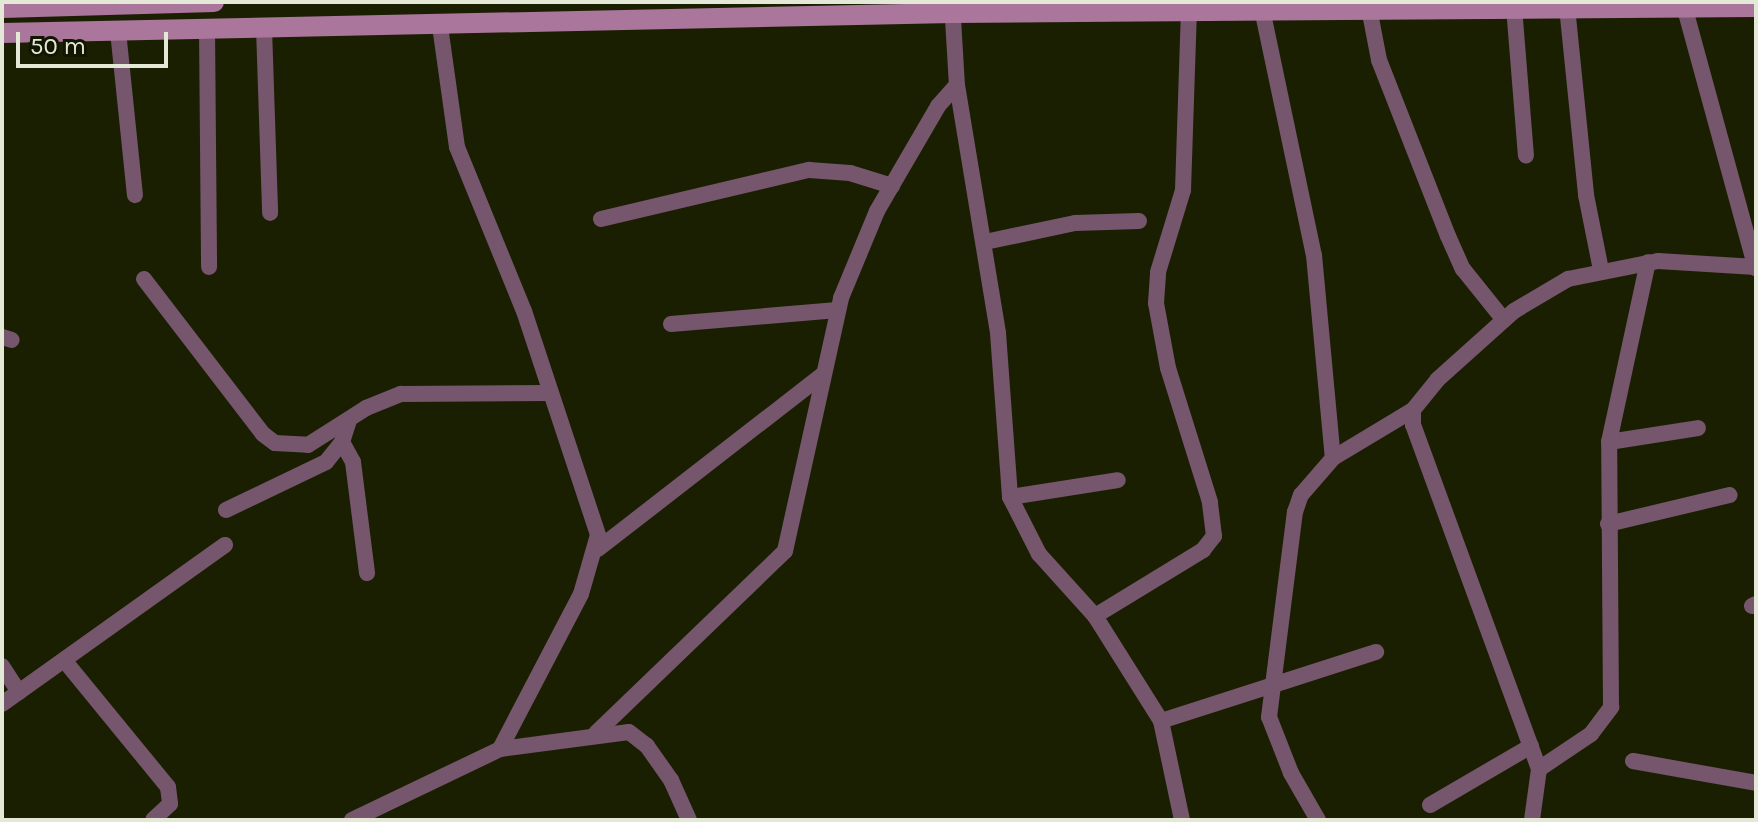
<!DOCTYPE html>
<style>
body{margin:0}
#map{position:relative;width:1758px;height:822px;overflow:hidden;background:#1b1f02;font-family:Karla,sans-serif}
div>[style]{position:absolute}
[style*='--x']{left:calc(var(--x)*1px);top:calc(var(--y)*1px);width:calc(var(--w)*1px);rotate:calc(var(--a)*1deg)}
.street>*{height:16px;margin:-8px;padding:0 8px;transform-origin:8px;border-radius:8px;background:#76566d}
.secondary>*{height:20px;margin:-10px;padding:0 10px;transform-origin:10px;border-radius:10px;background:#aa769c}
span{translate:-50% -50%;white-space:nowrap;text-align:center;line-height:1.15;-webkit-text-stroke:6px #121600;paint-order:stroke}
.frame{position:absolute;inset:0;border:4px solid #e4e8d6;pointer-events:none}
.scale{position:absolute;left:16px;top:32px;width:152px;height:36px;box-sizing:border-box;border:4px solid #e4e8d6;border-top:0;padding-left:10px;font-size:24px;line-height:28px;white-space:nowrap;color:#e4e8d6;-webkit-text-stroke:6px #121600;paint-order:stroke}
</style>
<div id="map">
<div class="street">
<i style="--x:952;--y:2;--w:83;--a:86.6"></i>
<i style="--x:957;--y:85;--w:251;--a:80.6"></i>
<i style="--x:998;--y:333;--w:164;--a:85.8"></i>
<i style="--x:1010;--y:497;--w:64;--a:63"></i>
<i style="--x:1039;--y:554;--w:84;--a:47.9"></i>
<i style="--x:1095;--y:616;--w:124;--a:57.8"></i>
<i style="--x:1161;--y:721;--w:101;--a:78"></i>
<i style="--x:1683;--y:2;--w:276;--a:74.7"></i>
<i style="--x:1514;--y:7;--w:149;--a:85.4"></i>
<i style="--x:1567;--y:7;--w:189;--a:84.2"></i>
<i style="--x:1586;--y:195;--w:76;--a:78.7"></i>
<i style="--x:1369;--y:8;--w:53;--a:79.1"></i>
<i style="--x:1379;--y:60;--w:189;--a:68.6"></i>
<i style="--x:1448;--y:236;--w:36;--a:66"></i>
<i style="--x:1463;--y:269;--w:65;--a:51.2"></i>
<i style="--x:1262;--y:9;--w:251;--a:78.1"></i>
<i style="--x:1314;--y:255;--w:204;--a:84.7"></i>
<i style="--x:440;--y:26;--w:122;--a:82"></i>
<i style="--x:457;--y:147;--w:177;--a:67.8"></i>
<i style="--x:524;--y:311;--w:236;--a:71.7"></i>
<i style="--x:598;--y:535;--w:61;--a:106.1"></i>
<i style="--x:581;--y:594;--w:175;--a:117.6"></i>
<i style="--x:264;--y:28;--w:185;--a:88.1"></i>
<i style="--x:207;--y:29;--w:238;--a:89.5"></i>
<i style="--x:118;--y:31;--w:165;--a:84.1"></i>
<i style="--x:601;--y:219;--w:214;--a:-13.3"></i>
<i style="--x:809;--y:170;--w:41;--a:4.2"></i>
<i style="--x:850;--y:173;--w:44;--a:17.2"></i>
<i style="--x:985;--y:242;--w:92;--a:-11.9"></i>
<i style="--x:1075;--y:223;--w:64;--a:-1.8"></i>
<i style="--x:144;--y:279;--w:195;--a:52.5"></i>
<i style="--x:263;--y:434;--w:15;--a:37"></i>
<i style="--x:275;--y:443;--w:33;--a:3"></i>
<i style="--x:308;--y:445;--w:69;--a:-32.5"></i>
<i style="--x:366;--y:408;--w:38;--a:-22"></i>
<i style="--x:401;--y:394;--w:148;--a:-0.4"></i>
<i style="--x:671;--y:324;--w:167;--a:-4.8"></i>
<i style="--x:2;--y:337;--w:10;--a:17"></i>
<i style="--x:342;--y:442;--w:23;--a:61"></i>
<i style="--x:353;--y:462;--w:112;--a:82.8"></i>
<i style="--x:1609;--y:442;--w:90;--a:-8.9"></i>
<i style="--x:1010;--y:497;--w:109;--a:-8.9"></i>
<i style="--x:226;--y:510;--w:111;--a:-25.6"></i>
<i style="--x:326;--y:462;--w:26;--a:-51"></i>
<i style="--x:342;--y:442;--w:22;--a:-72"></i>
<i style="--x:1608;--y:524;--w:125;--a:-13.4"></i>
<i style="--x:598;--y:549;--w:284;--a:-37.8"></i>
<i style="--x:1752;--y:606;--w:4;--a:-27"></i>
<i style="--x:1095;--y:616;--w:127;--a:-31.4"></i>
<i style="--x:1203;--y:550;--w:18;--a:-52"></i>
<i style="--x:1214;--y:536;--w:34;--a:-97"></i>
<i style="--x:1210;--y:502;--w:140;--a:-107.4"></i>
<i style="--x:1168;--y:368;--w:66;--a:-100.5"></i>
<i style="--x:1156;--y:303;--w:31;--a:-86"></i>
<i style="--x:1158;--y:272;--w:86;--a:-73"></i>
<i style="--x:1183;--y:190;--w:180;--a:-88.1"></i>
<i style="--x:64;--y:660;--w:164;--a:50.7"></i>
<i style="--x:168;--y:787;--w:17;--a:83"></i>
<i style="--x:170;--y:804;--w:23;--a:137"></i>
<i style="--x:2;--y:666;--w:31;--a:57"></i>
<i style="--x:2;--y:704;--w:274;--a:-35.5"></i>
<i style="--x:1161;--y:721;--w:226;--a:-17.8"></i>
<i style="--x:596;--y:733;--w:262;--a:-43.9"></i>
<i style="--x:785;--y:551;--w:259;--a:-77.5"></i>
<i style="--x:841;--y:298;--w:94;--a:-67.5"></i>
<i style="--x:877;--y:211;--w:121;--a:-59.8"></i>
<i style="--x:938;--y:106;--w:28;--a:-48"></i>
<i style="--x:1633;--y:761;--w:125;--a:10.1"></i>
<i style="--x:1539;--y:769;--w:63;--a:-33.9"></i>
<i style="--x:1591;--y:734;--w:34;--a:-53"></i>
<i style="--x:1611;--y:707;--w:265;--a:-90.4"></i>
<i style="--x:1609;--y:442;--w:184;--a:-77.8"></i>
<i style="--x:1430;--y:805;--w:117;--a:-30.3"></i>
<i style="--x:352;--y:820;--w:164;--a:-25.6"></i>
<i style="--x:500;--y:749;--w:130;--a:-7.5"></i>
<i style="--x:629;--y:732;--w:23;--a:38"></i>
<i style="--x:647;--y:746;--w:42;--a:54.8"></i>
<i style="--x:671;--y:780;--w:44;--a:65.8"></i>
<i style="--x:1318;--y:820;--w:54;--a:-119.9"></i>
<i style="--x:1291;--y:773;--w:60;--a:-111.4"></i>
<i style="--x:1269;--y:717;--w:207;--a:-82.8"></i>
<i style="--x:1295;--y:512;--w:18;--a:-71"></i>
<i style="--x:1301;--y:495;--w:49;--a:-49.1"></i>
<i style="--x:1333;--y:458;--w:93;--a:-31"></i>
<i style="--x:1532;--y:820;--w:51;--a:-82.2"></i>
<i style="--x:1539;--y:769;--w:366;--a:-110.1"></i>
<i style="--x:1413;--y:425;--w:15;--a:-90"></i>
<i style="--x:1413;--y:410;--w:38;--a:-51"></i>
<i style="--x:1437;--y:380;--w:103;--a:-41.9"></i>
<i style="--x:1514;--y:311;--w:63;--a:-30.7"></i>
<i style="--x:1568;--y:279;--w:92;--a:-11.3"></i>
<i style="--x:1658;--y:261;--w:98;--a:3.5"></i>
</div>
<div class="secondary">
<i style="--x:2;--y:8;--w:212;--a:-1.6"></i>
<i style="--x:2;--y:33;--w:951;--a:-1.2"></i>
<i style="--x:953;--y:13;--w:803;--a:-0.43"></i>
</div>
<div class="frame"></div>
<div class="scale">50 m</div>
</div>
